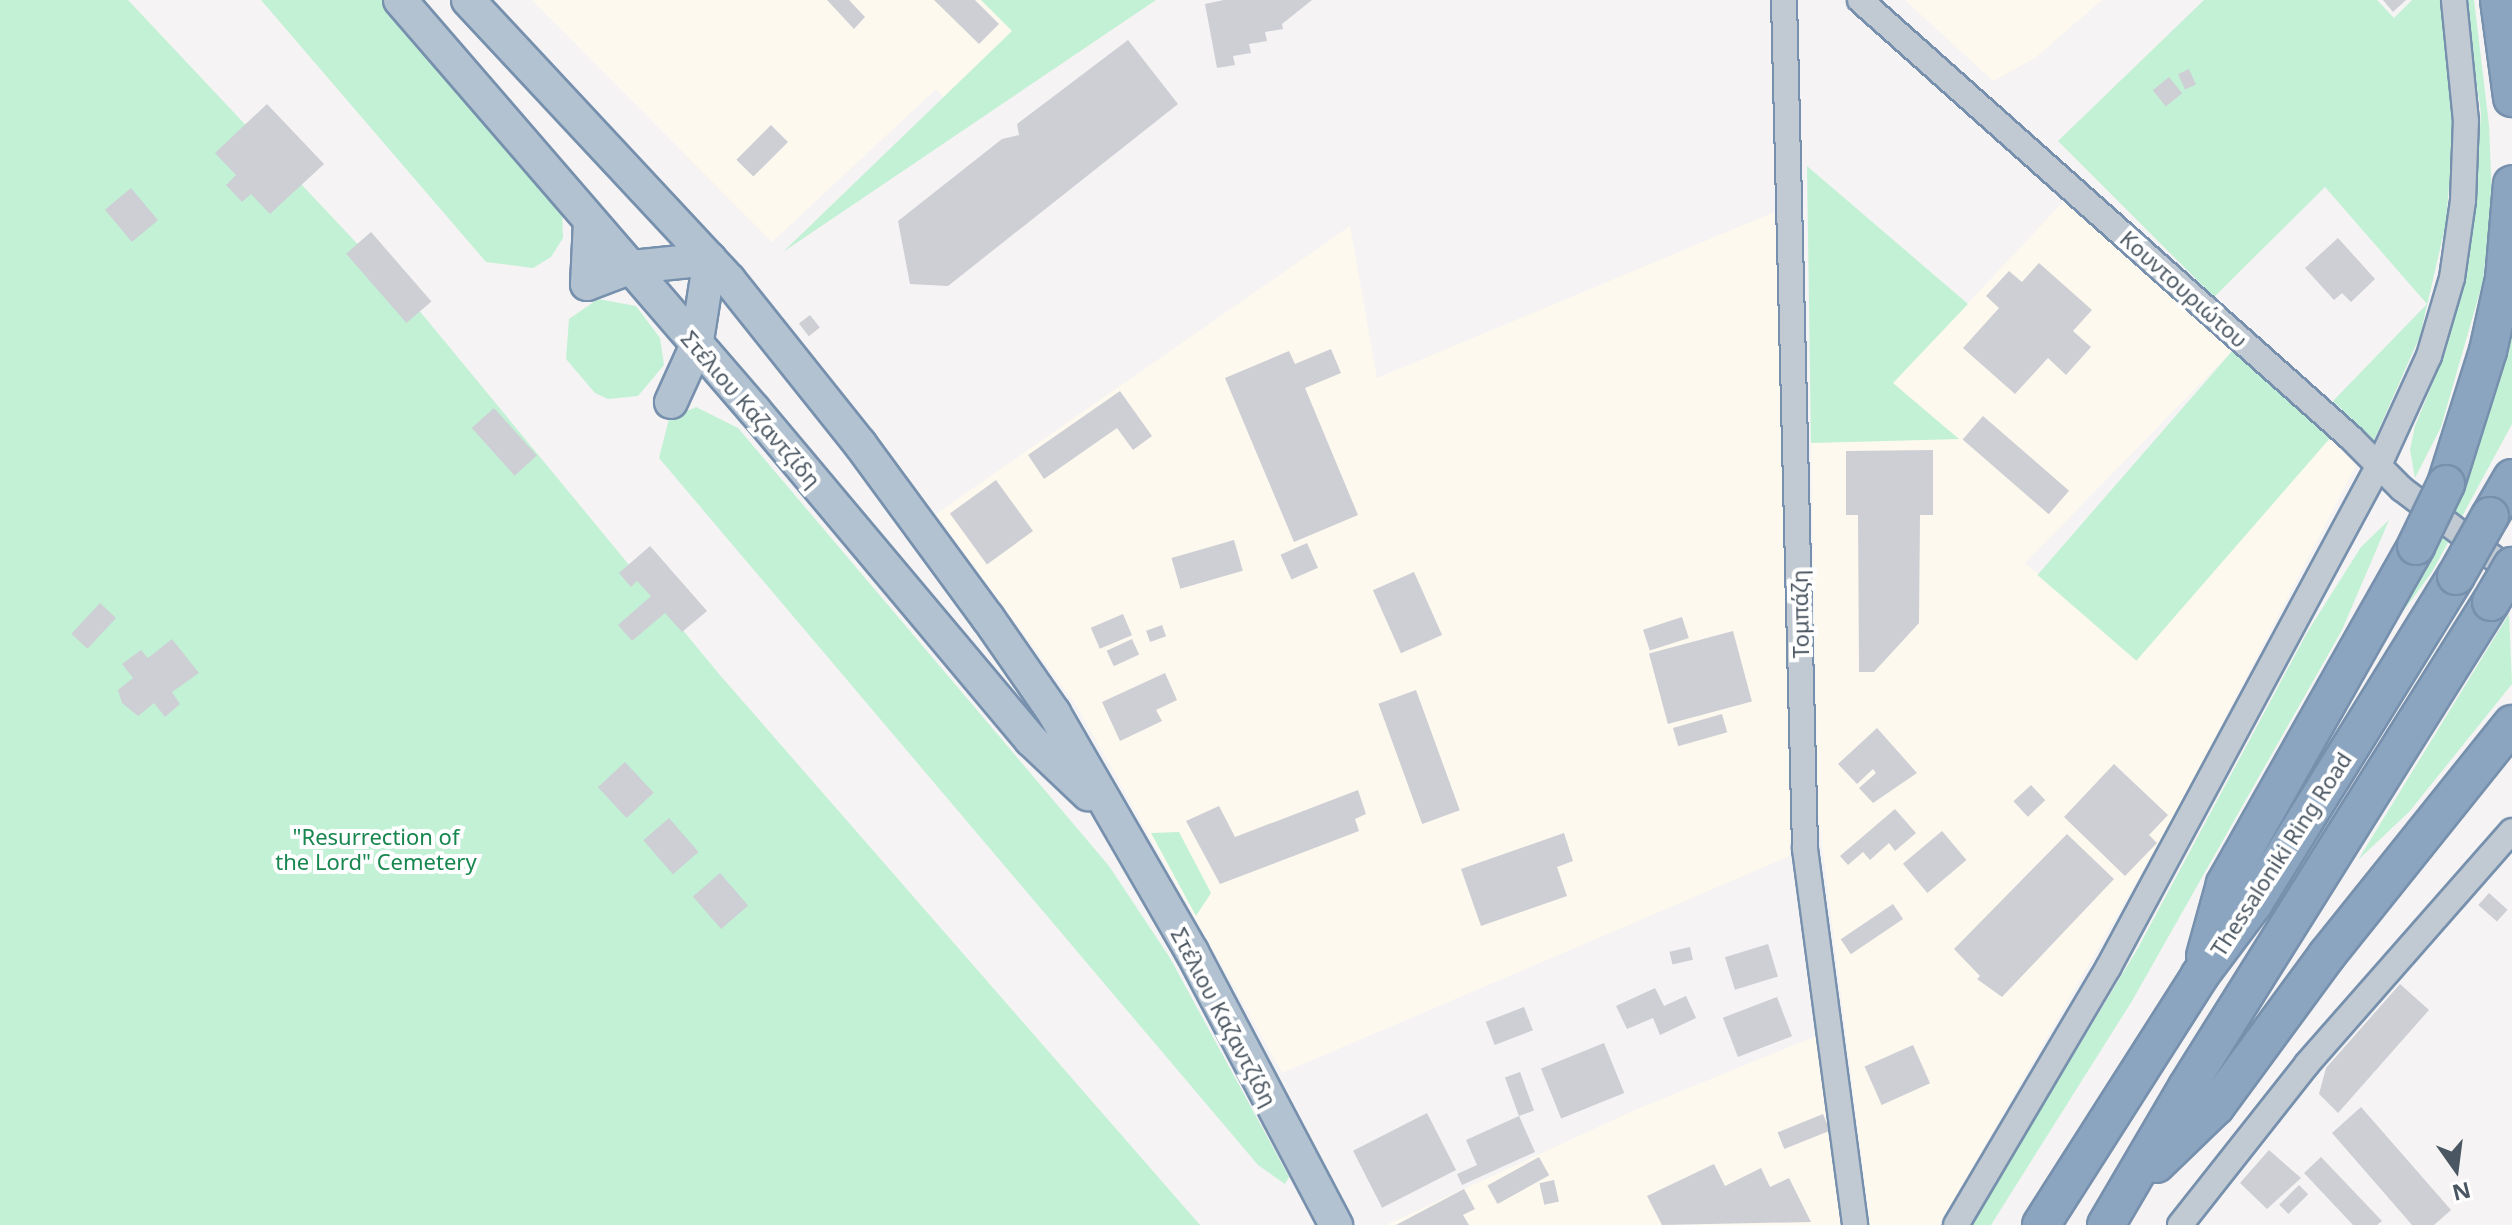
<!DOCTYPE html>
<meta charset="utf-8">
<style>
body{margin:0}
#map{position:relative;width:2512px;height:1225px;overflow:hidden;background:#f5f3f3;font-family:"Noto Sans",sans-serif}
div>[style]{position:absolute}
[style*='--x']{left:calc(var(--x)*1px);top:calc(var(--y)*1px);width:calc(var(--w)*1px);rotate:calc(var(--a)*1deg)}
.commercial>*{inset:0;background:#fdf9ef}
.green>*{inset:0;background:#c3f1d5;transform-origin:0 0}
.building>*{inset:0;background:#cdcfd5;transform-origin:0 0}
.roads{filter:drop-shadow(2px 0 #7690ad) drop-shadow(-2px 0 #7690ad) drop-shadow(0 2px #7690ad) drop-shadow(0 -2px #7690ad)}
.minor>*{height:24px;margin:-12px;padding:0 12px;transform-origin:12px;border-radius:12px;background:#c1cad2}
.major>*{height:32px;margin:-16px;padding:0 16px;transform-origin:16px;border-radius:16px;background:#b3c2d1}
.highway>*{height:36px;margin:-18px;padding:0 18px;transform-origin:18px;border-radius:18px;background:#8ba5c1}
.bridges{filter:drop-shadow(2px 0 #7690ad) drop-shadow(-2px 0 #7690ad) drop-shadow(0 2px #7690ad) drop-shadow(0 -2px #7690ad)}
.highway-bridge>*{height:36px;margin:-18px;padding:0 18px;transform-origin:18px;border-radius:18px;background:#8ba5c1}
span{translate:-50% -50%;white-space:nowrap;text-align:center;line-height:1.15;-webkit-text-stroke:8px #fff;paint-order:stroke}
.street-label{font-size:22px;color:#4a5661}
.park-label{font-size:22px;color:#17864f}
.north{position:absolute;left:2416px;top:1129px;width:80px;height:80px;-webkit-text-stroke:6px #fff;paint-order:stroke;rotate:166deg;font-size:22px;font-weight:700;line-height:32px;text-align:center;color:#4a5661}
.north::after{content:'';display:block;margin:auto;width:28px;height:36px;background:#4a5661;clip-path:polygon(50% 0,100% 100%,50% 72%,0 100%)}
</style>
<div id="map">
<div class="commercial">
<i style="clip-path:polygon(532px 0,981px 0,1013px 31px,944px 98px,936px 89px,772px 242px)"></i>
<i style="clip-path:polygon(1905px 0,2102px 0,2035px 58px,1993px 81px)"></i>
<i style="clip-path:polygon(2065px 200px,2233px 350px,2025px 563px,2132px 651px,2332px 436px,2359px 460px,2173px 818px,1939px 1225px,1870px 1225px,1818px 813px,1811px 443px,1958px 439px,1893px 383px)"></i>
<i style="clip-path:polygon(1777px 211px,1792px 753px,1790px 856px,1282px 1073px,1077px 707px,936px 514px,1350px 226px,1377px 378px)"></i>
<i style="clip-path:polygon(1819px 1035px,1844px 1225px,1386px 1225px,1637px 1109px)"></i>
</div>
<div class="green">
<i style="clip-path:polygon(0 0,128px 0,413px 303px,719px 674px,1200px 1225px,0 1225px)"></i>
<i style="clip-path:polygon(261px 0,383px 0,562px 207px,563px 238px,551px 257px,533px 268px,486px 262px)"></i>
<i style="clip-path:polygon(981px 0,1156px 0,783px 252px,1012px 31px)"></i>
<i style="clip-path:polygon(2204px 0,2377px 0,2394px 18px,2412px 0,2445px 0,2456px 97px,2446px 223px,2420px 336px,2374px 440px,2333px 401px,2427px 304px,2325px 187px,2214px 297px,2058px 141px)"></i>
<i style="clip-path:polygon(2465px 0,2474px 0,2489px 125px,2492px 200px,2483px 281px,2441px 427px,2415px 478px,2410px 450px,2415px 426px,2446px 351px,2473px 230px,2481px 113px)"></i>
<i style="clip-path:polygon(1807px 166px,1968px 304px,1893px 383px,1959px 439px,1811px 443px)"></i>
<i style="clip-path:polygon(598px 299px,636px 306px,660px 338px,664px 365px,638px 396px,608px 399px,595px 393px,566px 359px,569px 319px)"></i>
<i style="clip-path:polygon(2512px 334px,2512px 424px,2432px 572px,2379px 644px,2479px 438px)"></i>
<i style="left:2233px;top:350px;width:131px;height:298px;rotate:41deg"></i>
<i style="clip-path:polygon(696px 407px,738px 428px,1109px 866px,1170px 958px,1289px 1177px,1285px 1184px,1258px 1165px,659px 458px,669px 419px)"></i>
<i style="clip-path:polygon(2389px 520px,2342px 630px,2132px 1001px,1991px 1225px,1971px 1225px,2138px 948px,2308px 631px,2361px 547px)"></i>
<i style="clip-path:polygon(2509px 614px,2512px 684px,2409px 812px,2358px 860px)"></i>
<i style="clip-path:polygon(1179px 832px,1211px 893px,1196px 916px,1151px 833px)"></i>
</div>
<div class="building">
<i style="clip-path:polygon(827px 0,849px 0,865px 17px,854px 29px)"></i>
<i style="clip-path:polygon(934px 0,975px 0,999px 24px,979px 44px)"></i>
<i style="clip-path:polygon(1224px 0,1312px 0,1282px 24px,1283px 29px,1265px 32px,1267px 41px,1249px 44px,1251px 53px,1233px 56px,1235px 65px,1217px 68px,1205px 4px)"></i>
<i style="clip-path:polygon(2383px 0,2406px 0,2393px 12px)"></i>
<i style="clip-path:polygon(1128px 40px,1178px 104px,948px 286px,910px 284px,898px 221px,1002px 139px,1019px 135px,1017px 124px)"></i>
<i style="left:2189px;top:69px;width:17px;height:12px;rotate:66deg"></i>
<i style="left:2169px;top:77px;width:21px;height:21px;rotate:51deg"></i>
<i style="clip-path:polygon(267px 104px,324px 164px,270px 214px,251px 194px,242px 202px,226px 185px,236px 175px,215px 153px)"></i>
<i style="left:771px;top:125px;width:24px;height:49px;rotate:45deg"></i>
<i style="left:131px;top:188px;width:42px;height:34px;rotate:50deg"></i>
<i style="left:371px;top:232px;width:92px;height:33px;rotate:49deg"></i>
<i style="clip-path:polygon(2338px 238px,2375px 279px,2351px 302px,2342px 293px,2334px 300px,2305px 268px)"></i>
<i style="clip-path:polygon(2039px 263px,2092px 310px,2073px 331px,2091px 347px,2066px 375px,2048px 358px,2015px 394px,1963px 348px,1999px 308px,1986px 296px,2009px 271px,2022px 282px)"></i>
<i style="left:810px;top:315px;width:16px;height:14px;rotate:52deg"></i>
<i style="clip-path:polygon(1331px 349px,1341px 373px,1305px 388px,1358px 515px,1294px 542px,1225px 378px,1289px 351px,1295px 364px)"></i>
<i style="clip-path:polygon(1120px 391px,1152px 436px,1133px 450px,1117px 428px,1044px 479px,1028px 455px)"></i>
<i style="left:494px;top:408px;width:64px;height:30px;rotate:48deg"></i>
<i style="left:1983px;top:416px;width:114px;height:31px;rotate:41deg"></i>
<i style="clip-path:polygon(1933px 450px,1933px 515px,1920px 515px,1919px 623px,1874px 672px,1859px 672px,1858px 515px,1846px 515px,1846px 451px)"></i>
<i style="left:996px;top:480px;width:63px;height:57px;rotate:54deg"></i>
<i style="left:1234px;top:540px;width:32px;height:65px;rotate:74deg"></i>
<i style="left:1307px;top:543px;width:27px;height:29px;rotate:66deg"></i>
<i style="clip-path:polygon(650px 546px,707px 611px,682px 632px,665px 613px,632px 641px,618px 625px,651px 596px,637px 581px,631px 587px,619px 573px)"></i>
<i style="left:1414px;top:572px;width:69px;height:45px;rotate:66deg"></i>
<i style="left:100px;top:603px;width:22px;height:42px;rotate:43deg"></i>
<i style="left:1123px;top:614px;width:23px;height:35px;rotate:67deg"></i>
<i style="left:1682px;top:617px;width:22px;height:41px;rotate:72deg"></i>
<i style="left:1162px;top:625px;width:12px;height:17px;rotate:70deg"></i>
<i style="left:1733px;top:631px;width:73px;height:87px;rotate:75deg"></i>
<i style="clip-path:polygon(172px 639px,199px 673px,172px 692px,180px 704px,165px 717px,154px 703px,138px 716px,122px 703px,118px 690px,133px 678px,122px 664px,141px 650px,148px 658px)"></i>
<i style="left:1132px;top:639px;width:17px;height:28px;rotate:65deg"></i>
<i style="clip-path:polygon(1165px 673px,1177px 700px,1156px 710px,1162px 721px,1120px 741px,1102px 702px)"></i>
<i style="left:1416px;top:690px;width:128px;height:40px;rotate:70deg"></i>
<i style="left:1722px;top:714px;width:19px;height:51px;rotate:74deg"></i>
<i style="clip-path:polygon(1877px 728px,1917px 773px,1873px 803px,1859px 788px,1876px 773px,1873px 769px,1857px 784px,1838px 764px)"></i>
<i style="left:625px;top:762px;width:42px;height:37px;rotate:47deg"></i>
<i style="clip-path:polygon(2114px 764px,2168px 815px,2149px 835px,2157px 843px,2125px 876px,2064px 817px)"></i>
<i style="left:2031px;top:785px;width:21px;height:24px;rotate:47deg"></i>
<i style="clip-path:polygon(1358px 790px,1366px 814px,1355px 819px,1359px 831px,1220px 884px,1186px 821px,1219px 806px,1235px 837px)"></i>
<i style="clip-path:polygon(1895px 809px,1916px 833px,1895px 851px,1889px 843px,1870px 860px,1863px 852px,1848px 865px,1840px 856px)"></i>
<i style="left:669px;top:818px;width:45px;height:34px;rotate:49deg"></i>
<i style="left:1942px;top:831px;width:38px;height:51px;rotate:50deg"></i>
<i style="clip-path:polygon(1564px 833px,1573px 861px,1557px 867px,1567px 896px,1481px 926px,1461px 869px)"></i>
<i style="clip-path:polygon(2067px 834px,2114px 879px,2002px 997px,1977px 979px,1980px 976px,1954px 949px)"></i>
<i style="left:720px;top:873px;width:43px;height:36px;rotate:49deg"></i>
<i style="left:2489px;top:893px;width:25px;height:16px;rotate:42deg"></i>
<i style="left:1893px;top:904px;width:18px;height:63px;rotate:56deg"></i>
<i style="left:1768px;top:944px;width:34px;height:45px;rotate:73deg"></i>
<i style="left:1690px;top:947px;width:13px;height:21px;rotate:77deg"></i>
<i style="clip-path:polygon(2400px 984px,2429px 1010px,2338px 1113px,2319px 1094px,2326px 1068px)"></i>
<i style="clip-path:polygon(1655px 988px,1664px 1006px,1686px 996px,1696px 1018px,1660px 1035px,1653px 1018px,1627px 1029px,1616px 1006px)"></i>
<i style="left:1777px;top:997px;width:42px;height:58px;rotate:69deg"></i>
<i style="left:1524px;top:1007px;width:25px;height:41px;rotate:69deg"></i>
<i style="left:1604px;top:1043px;width:54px;height:68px;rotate:68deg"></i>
<i style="left:1913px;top:1045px;width:42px;height:53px;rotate:66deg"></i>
<i style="left:1520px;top:1072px;width:41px;height:16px;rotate:70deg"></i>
<i style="clip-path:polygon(2361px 1107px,2451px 1210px,2434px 1225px,2412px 1225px,2332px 1133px)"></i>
<i style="left:1427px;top:1113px;width:64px;height:83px;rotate:63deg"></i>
<i style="left:1823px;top:1114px;width:18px;height:49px;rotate:68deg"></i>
<i style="clip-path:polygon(1519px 1116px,1535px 1152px,1462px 1185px,1457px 1174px,1477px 1165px,1466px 1140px)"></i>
<i style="clip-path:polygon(2269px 1150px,2301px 1178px,2267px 1209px,2240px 1183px)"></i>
<i style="left:1539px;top:1157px;width:21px;height:59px;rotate:61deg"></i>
<i style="clip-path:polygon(2321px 1157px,2382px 1221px,2377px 1225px,2353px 1225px,2304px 1173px)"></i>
<i style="clip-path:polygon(1714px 1164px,1725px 1186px,1761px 1168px,1770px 1187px,1789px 1178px,1811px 1222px,1662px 1225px,1647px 1196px)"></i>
<i style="left:1554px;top:1180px;width:22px;height:15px;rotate:77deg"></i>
<i style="left:2299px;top:1185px;width:13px;height:28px;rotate:45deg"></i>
<i style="clip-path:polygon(1464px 1189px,1475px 1209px,1463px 1215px,1469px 1225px,1396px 1225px)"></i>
</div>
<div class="roads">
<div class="minor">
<i style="--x:1784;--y:0;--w:849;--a:88.58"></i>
<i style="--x:1805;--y:849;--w:379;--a:82.4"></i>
<i style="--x:1860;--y:0;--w:658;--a:41.73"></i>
<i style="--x:2351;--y:438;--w:72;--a:45"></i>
<i style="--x:2402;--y:489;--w:138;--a:37"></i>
<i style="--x:1956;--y:1225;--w:299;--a:-59.4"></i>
<i style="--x:2108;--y:968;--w:571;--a:-61.69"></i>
<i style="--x:2379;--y:465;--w:120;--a:-65.4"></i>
<i style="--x:2429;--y:356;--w:81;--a:-73.6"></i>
<i style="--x:2452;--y:278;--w:78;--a:-81.9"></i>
<i style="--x:2463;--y:201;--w:80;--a:-87.9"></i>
<i style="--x:2466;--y:121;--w:122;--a:-95.7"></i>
<i style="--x:2180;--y:1225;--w:205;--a:-51.7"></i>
<i style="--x:2307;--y:1064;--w:310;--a:-48.7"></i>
</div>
<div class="major">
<i style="--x:400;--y:0;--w:543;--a:49.18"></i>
<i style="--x:755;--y:411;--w:429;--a:50"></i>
<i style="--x:1031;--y:740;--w:79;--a:43.5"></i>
<i style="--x:468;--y:0;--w:383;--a:47"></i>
<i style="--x:729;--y:280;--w:210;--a:51.4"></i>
<i style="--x:860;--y:444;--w:216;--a:53.7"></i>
<i style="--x:988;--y:618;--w:116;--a:55.2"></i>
<i style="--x:1054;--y:713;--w:276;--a:60"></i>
<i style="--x:1192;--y:952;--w:309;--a:62.2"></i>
<i style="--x:590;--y:221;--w:63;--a:92.7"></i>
<i style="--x:587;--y:284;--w:48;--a:-20.7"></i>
<i style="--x:632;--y:267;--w:78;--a:-5.9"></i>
<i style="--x:671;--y:402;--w:60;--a:-65.6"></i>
<i style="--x:696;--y:347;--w:89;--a:-81"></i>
</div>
<div class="highway">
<i style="--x:2499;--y:0;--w:99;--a:82.4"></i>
<i style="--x:2446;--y:484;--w:139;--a:-72.5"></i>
<i style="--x:2488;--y:351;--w:74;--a:-77.5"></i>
<i style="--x:2504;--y:279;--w:95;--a:-85.2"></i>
<i style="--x:2490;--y:516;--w:44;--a:-59.9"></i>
<i style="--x:2205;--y:956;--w:75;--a:-74.5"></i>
<i style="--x:2225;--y:884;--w:388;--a:-60.5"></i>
<i style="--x:2156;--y:1164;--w:83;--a:-44"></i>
<i style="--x:2216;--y:1106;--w:187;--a:-53.7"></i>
<i style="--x:2327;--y:955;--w:296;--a:-51.3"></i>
<i style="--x:2041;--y:1225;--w:296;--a:-57.5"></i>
<i style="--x:2200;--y:975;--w:90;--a:-53.1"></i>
<i style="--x:2254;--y:903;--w:384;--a:-58.3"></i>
<i style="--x:2106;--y:1225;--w:160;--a:-59.6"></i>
<i style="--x:2187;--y:1087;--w:572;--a:-57.92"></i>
</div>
</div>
<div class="bridges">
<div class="highway-bridge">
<i style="--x:2416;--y:546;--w:69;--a:-64.2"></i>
<i style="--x:2456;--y:576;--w:69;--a:-60.5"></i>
<i style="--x:2491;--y:602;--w:42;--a:-59.7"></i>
</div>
</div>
<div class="street-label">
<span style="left:2184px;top:289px;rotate:42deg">Κουντουριώτου</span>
<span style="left:751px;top:409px;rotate:49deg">Στέλιου Καζαντζίδη</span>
<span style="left:1800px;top:614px;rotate:-91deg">Τομπάζη</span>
<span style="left:2281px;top:854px;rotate:-57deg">Thessaloniki Ring Road</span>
<span style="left:1224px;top:1017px;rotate:62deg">Στέλιου Καζαντζίδη</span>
</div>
<div class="park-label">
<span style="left:376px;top:849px">"Resurrection of<br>the Lord" Cemetery</span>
</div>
<div class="north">N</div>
</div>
